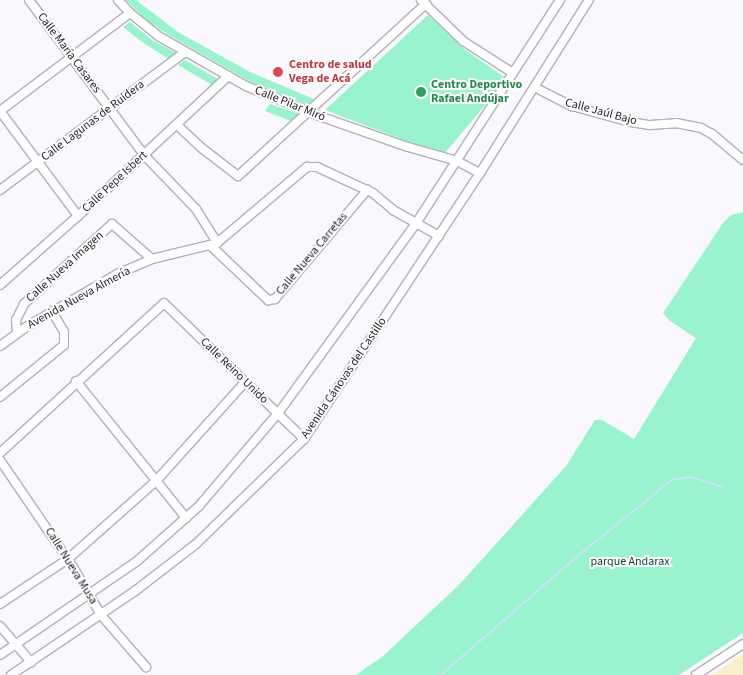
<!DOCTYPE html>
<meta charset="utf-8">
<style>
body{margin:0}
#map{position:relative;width:743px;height:675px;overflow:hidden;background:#f9f8fe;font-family:"Source Sans 3",sans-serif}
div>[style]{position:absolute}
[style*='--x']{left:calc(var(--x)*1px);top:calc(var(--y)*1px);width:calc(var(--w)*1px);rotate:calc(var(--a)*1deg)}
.green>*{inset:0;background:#99f3cc}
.sand>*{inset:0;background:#f9efca}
.stream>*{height:2px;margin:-1px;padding:0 1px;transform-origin:1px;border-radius:1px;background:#cae3fe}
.roads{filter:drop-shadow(1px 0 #b3b0ba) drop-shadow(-1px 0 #b3b0ba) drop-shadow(0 1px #b3b0ba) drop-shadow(0 -1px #b3b0ba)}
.minor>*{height:8px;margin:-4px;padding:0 4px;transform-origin:4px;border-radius:4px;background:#fff}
.dots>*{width:14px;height:14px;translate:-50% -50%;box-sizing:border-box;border:2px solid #fff;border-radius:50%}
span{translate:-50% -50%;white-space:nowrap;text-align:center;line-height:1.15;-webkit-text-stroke:4px #fff;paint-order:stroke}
.street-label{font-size:12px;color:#201f23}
.health-label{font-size:12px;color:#be3a42;font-weight:700}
.left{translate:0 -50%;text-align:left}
.leisure-label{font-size:12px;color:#27864d;font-weight:700}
.park-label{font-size:12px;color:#0d3b2a}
</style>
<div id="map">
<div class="green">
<i style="clip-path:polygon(126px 0,136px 0,178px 32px,250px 72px,314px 99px,307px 105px,249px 81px,167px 34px,146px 20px)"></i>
<i style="clip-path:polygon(428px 15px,464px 49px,507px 79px,445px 153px,422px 150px,417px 145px,325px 110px)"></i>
<i style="clip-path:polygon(130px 22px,152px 40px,176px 53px,169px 59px,142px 42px,123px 27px)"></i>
<i style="clip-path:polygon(185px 60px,218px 79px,212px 85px,178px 65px)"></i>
<i style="clip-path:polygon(270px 104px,299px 114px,291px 121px,265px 111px)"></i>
<i style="clip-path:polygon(743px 212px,743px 633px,679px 675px,356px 675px,382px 657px,459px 585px,566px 466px,595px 420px,602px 420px,634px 439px,696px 338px,670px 321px,663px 313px,723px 223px,731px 215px)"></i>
</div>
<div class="sand">
<i style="clip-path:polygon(743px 654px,743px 675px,712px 675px,733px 661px)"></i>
</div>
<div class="stream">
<i style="--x:441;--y:675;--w:178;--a:-41.1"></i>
<i style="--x:575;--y:558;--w:124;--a:-38.8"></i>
<i style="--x:672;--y:480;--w:19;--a:-9"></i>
<i style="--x:691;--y:477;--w:34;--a:17"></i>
</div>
<div class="roads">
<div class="minor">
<i style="--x:29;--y:0;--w:193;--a:53.4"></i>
<i style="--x:144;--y:155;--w:75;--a:46.1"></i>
<i style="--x:196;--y:209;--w:40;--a:58"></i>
<i style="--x:118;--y:0;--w:18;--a:47"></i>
<i style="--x:130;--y:13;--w:38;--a:39"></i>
<i style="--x:160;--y:37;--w:99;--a:29.7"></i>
<i style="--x:246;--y:86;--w:79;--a:22.3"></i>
<i style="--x:319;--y:116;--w:94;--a:19.2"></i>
<i style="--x:408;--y:147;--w:51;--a:15.9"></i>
<i style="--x:457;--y:161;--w:26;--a:28"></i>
<i style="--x:421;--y:0;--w:59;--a:44.3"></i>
<i style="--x:463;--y:41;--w:59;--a:32.6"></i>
<i style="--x:540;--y:90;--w:36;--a:27"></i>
<i style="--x:572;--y:106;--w:60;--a:15.4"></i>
<i style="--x:630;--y:122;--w:20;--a:9"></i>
<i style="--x:650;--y:125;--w:26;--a:-4"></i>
<i style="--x:676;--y:123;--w:25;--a:11"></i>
<i style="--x:701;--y:128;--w:13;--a:29"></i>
<i style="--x:712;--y:134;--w:40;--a:40"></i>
<i style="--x:0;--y:111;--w:163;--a:-37"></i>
<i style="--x:0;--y:111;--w:131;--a:53.4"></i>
<i style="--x:177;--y:125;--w:35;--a:43"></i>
<i style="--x:203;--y:149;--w:44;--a:37.6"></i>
<i style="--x:238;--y:176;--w:255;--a:-42.5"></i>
<i style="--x:0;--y:190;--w:231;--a:-36.7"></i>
<i style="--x:211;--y:246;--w:79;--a:43.5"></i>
<i style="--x:268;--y:300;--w:7;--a:-8"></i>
<i style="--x:275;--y:299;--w:143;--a:-49.8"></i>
<i style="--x:0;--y:285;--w:104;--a:-41.5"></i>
<i style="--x:78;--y:216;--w:205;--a:-43"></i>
<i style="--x:17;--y:333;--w:13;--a:-94"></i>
<i style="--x:16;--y:320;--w:18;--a:-63"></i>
<i style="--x:24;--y:304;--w:119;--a:-42.3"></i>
<i style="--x:112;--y:224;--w:53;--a:41.2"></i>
<i style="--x:0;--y:346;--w:32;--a:-36"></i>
<i style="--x:26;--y:327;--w:105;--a:-30.2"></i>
<i style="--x:117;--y:274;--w:38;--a:-23"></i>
<i style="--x:152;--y:259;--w:67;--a:-13.8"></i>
<i style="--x:217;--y:243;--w:118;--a:-40.2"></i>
<i style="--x:307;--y:167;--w:10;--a:0"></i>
<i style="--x:317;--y:167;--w:62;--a:24.9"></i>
<i style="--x:373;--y:193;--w:26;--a:40"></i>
<i style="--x:393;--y:210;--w:53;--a:29.5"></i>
<i style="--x:76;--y:381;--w:176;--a:51.2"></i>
<i style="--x:0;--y:397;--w:82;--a:-39.1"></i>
<i style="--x:64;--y:345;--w:13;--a:-90"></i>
<i style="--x:64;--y:332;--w:24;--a:-120"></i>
<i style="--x:0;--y:453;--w:222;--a:-42.4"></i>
<i style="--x:164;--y:303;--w:195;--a:44.2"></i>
<i style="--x:0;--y:460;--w:130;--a:55.7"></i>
<i style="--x:73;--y:567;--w:56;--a:59.7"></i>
<i style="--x:101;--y:615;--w:69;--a:49.1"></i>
<i style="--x:0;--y:604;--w:82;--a:-33.5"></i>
<i style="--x:68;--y:559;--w:118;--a:-41.6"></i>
<i style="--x:156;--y:481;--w:133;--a:-48"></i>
<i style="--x:0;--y:626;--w:48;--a:49.3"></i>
<i style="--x:0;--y:655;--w:165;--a:-34.4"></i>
<i style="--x:136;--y:562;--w:84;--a:-41.6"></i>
<i style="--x:199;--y:506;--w:123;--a:-49.6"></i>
<i style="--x:279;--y:412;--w:231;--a:-54"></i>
<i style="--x:415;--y:225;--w:268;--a:-57.2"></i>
<i style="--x:11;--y:675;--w:150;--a:-34.1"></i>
<i style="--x:135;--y:591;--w:77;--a:-37.6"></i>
<i style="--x:196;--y:544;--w:151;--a:-44.2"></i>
<i style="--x:304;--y:439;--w:319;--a:-56.5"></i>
<i style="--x:480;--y:173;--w:204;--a:-57.8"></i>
<i style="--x:696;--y:675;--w:56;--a:-33.4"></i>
</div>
</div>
<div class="dots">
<i style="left:278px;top:72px;background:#e0444e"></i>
<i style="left:421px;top:92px;background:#2e9e5b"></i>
</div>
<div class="street-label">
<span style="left:69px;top:53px;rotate:53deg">Calle María Casares</span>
<span style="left:290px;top:104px;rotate:22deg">Calle Pilar Miró</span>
<span style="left:601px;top:112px;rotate:15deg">Calle Jaúl Bajo</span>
<span style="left:93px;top:121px;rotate:-37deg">Calle Lagunas de Ruidera</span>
<span style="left:115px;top:182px;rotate:-43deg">Calle Pepe Isbert</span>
<span style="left:312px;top:254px;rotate:-50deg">Calle Nueva Carretas</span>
<span style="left:65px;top:267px;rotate:-42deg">Calle Nueva Imagen</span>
<span style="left:79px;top:298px;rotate:-29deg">Avenida Nueva Almería</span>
<span style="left:234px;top:371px;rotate:44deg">Calle Reino Unido</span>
<span style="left:344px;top:378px;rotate:-56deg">Avenida Cánovas del Castillo</span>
<span style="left:71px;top:566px;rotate:58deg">Calle Nueva Musa</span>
</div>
<div class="health-label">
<span class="left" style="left:289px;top:72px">Centro de salud<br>Vega de Acá</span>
</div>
<div class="leisure-label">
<span class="left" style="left:431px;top:92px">Centro Deportivo<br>Rafael Andújar</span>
</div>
<div class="park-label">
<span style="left:630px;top:562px">parque Andarax</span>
</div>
</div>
